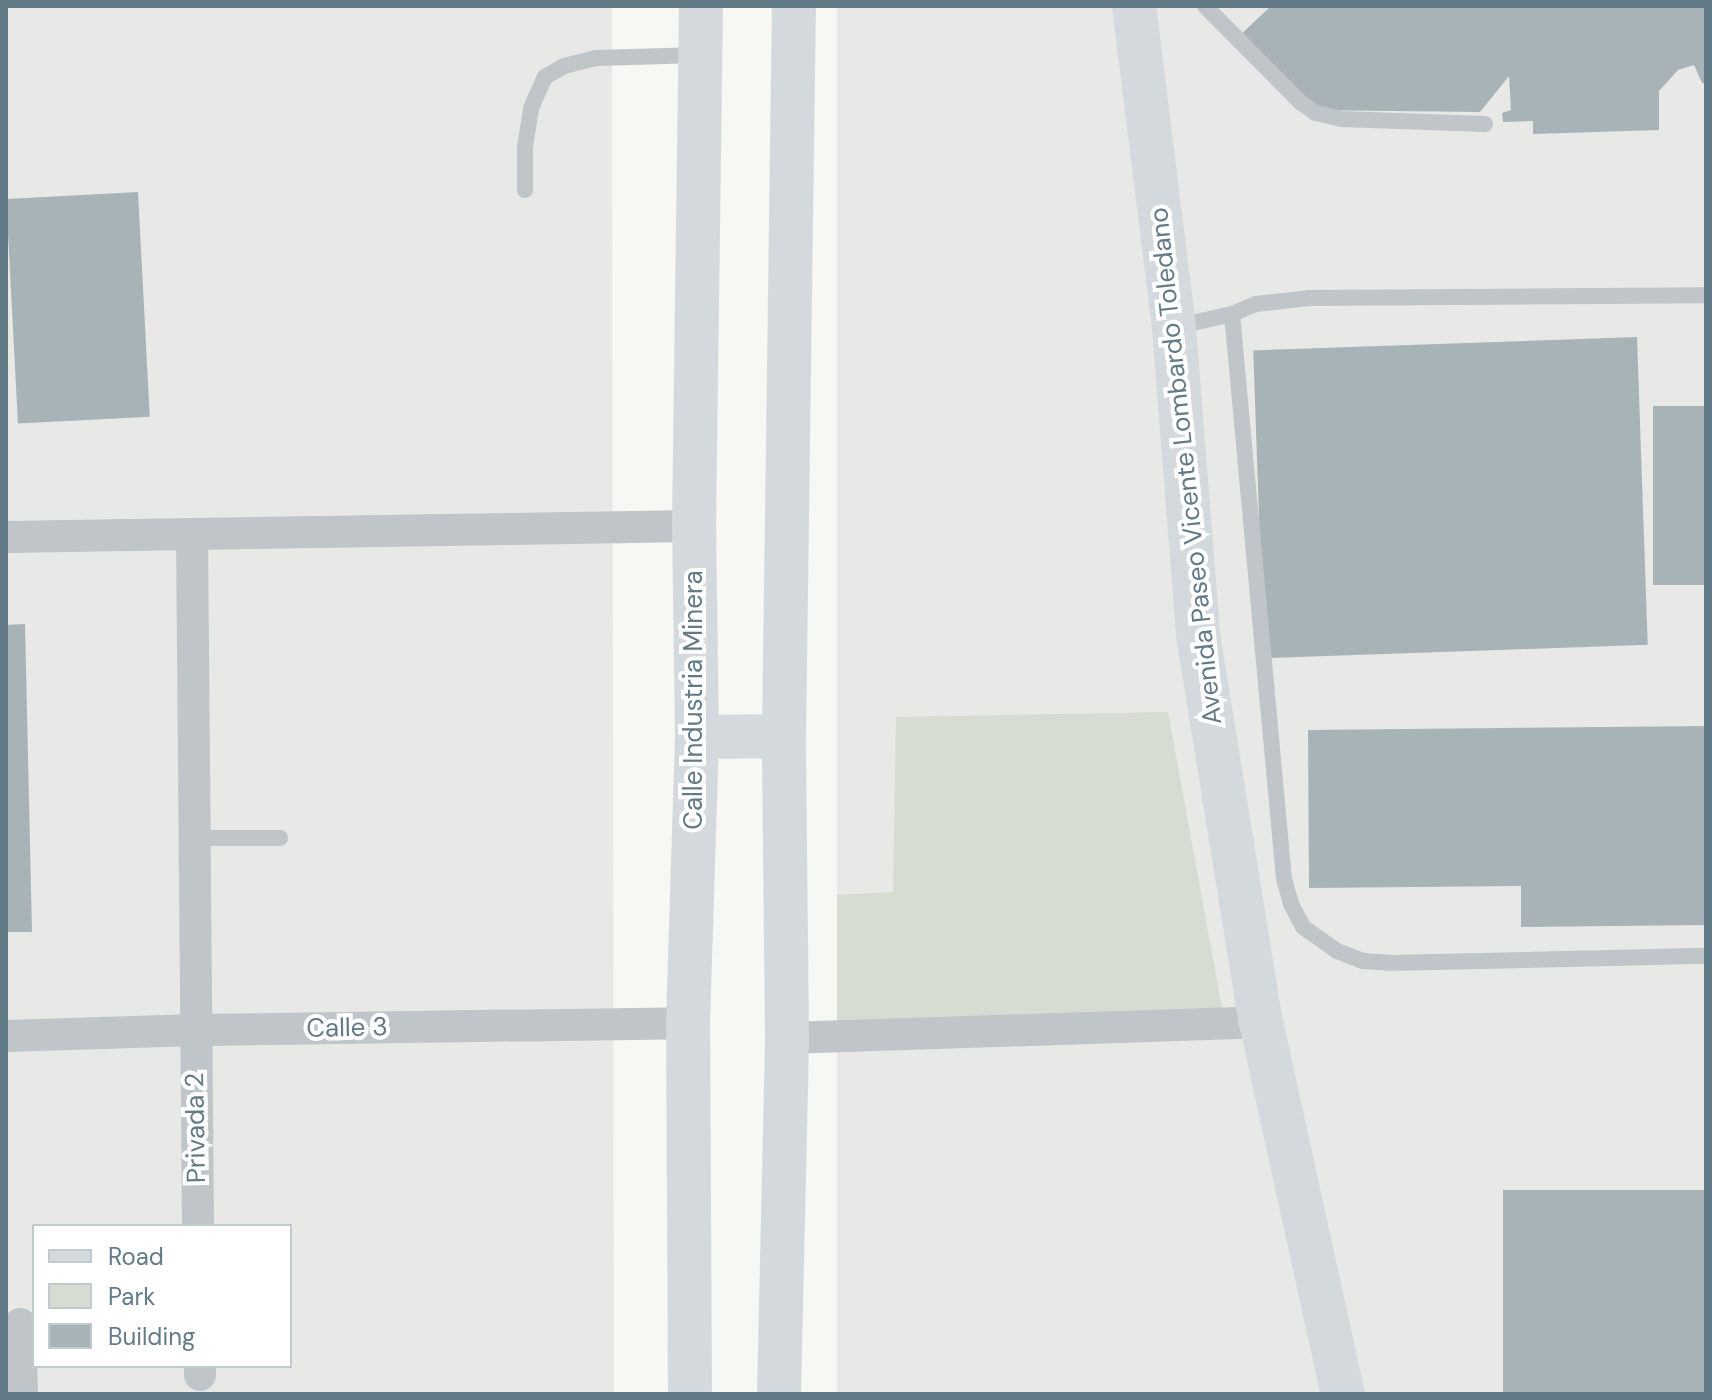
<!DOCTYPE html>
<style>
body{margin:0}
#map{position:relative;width:1712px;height:1400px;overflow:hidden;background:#f7f7f3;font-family:"DM Sans",sans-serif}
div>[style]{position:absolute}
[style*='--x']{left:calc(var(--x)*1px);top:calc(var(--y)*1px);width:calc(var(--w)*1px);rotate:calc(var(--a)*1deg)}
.built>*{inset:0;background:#e8e8e7;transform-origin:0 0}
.green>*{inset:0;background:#d7dcd2}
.building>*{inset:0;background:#a8b3b8;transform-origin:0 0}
.lane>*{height:16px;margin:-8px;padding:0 8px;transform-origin:8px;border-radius:8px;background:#bfc5c8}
.street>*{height:32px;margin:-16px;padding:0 16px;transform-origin:16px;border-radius:16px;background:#bfc5c8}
.secondary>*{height:44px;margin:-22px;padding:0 22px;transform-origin:22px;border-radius:22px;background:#d4d9dd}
span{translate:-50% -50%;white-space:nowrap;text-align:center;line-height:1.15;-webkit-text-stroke:8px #fff;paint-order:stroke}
.street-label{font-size:26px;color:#637a87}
.frame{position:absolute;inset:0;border:8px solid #637a87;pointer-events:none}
.legend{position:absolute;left:32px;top:1224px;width:260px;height:144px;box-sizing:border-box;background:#fff;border:2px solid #c1cacf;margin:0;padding:10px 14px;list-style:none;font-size:24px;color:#637a87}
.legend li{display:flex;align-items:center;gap:16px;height:40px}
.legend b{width:40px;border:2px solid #c1cacf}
</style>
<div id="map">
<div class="built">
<i style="clip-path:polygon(evenodd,6px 6px,612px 6px,614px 1394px,6px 1394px,6px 6px,34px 1226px,290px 1226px,290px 1366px,34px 1366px,34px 1226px)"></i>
<i style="left:837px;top:6px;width:869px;height:1388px"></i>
</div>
<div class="green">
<i style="clip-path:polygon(1168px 712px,1222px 1008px,837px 1031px,837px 895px,893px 892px,896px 717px)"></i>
</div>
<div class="building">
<i style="clip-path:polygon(1271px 6px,1706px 6px,1706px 84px,1702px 83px,1694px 65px,1678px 70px,1659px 91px,1659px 130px,1533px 134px,1533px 121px,1503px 122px,1502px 113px,1511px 110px,1509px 76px,1480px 112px,1304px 110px,1236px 39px)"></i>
<i style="left:138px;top:192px;width:225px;height:132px;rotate:87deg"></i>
<i style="left:1637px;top:337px;width:308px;height:384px;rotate:88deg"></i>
<i style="left:1653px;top:406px;width:53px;height:179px"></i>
<i style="clip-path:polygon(25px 624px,32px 932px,6px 932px,6px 625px)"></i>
<i style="clip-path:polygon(1706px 726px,1706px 925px,1521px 927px,1521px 886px,1309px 888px,1308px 730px)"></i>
<i style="left:1706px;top:1190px;width:204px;height:203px;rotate:90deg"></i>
</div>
<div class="lane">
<i style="--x:1205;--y:6;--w:135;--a:45.3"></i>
<i style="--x:1300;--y:102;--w:19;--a:35"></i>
<i style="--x:1316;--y:113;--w:26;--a:13"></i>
<i style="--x:1341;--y:119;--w:144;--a:2"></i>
<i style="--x:525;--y:190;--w:43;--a:-90"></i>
<i style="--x:525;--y:147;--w:39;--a:-81"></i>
<i style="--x:531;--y:108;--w:34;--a:-66"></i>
<i style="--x:545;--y:77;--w:22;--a:-30"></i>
<i style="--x:564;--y:66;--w:34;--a:-14"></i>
<i style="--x:597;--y:58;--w:102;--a:-1.7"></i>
<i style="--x:1232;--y:314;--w:567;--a:84.74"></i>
<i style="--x:1284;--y:879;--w:26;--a:74"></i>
<i style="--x:1291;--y:904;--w:26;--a:62"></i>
<i style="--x:1303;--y:927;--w:42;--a:35.2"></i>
<i style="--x:1337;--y:951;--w:28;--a:21"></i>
<i style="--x:1363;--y:961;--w:26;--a:4"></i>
<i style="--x:1389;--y:963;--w:317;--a:-1.3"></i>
<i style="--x:1175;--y:327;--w:58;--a:-12.8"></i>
<i style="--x:1232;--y:314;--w:26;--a:-23"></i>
<i style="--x:1256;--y:304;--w:54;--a:-6.3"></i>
<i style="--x:1310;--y:298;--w:396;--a:-0.4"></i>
<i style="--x:196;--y:838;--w:84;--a:0"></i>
</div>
<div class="street">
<i style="--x:192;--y:536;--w:690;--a:89.5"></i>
<i style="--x:6;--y:537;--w:688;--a:-0.92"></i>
<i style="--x:6;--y:1036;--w:190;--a:-1.8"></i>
<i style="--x:196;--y:1030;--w:492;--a:-0.8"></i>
<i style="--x:787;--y:1038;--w:474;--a:-1.9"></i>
<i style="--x:20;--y:1324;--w:70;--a:88.4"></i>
<i style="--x:200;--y:1366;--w:9;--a:90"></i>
</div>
<div class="secondary">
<i style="--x:1134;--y:6;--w:324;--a:82.9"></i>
<i style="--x:1174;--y:328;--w:308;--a:85.5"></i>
<i style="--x:1198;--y:635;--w:392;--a:80.8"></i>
<i style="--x:1261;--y:1022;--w:381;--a:77.6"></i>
<i style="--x:697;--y:737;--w:87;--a:-0.7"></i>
<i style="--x:690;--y:1394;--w:371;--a:-90.3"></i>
<i style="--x:688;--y:1023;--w:286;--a:-88.2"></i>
<i style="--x:697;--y:737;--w:211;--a:-90.8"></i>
<i style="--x:694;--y:526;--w:520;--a:-89.23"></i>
<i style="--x:779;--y:1394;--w:356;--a:-88.7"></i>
<i style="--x:787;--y:1038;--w:302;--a:-90.6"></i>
<i style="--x:784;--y:736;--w:730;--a:-89.22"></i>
</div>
<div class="street-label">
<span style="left:1186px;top:466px;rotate:-96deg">Avenida Paseo Vicente Lombardo Toledano</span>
<span style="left:694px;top:700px;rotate:-90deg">Calle Industria Minera</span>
<span style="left:347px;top:1028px;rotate:-1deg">Calle 3</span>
<span style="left:196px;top:1128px;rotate:-91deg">Privada 2</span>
</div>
<div class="frame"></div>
<ul class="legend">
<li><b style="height:10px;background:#d4d9dd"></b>Road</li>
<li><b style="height:22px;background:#d7dcd2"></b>Park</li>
<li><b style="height:22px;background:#a8b3b8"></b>Building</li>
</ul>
</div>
